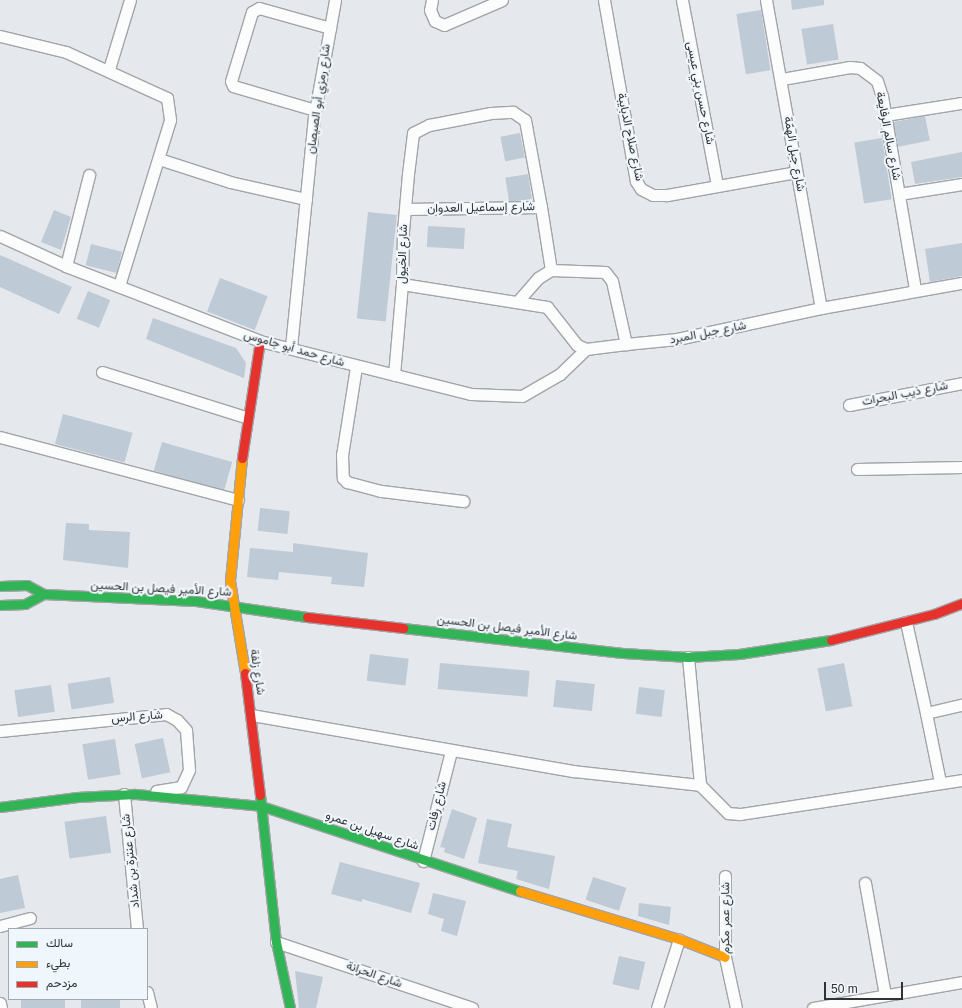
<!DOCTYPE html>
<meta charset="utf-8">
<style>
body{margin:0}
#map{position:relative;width:962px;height:1008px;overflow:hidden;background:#e5e8ec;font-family:Helvetica,Vazirmatn,sans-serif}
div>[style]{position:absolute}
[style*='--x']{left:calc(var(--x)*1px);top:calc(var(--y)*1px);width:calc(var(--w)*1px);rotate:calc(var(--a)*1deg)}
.building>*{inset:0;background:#becad6;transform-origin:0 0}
.roads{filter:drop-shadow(1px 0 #a2a4a7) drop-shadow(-1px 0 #a2a4a7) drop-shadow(0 1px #a2a4a7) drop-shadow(0 -1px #a2a4a7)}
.street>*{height:11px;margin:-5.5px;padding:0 5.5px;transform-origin:5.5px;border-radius:5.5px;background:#fbfcfc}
.fast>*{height:9px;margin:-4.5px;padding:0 4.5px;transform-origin:4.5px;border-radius:4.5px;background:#30b455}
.slow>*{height:9px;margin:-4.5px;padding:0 4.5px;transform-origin:4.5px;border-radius:4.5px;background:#ff9f0a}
.jam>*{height:9px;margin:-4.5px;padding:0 4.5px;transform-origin:4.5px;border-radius:4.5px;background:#e5322d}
span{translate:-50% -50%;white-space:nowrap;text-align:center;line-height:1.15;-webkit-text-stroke:4px #eff6fc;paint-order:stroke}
.street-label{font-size:12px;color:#303234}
.legend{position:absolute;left:8px;top:928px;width:140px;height:72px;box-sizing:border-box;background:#eff6fc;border:1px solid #a3a8ac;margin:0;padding:5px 7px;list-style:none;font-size:12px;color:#303234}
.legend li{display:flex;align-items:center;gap:8px;height:20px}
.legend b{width:20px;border:1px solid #a3a8ac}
.scale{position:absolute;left:824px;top:982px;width:79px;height:18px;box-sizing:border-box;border:2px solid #303234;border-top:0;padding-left:5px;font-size:12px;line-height:14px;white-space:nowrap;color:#303234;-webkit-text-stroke:3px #eff6fc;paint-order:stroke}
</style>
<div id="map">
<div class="building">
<i style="clip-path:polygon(791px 0,824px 0,824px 5px,792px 10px)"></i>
<i style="left:761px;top:10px;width:61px;height:25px;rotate:81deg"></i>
<i style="left:833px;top:24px;width:36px;height:32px;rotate:81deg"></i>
<i style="left:925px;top:116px;width:25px;height:32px;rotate:79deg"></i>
<i style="left:520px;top:133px;width:25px;height:20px;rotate:79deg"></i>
<i style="left:882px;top:138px;width:62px;height:28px;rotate:81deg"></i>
<i style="clip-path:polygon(962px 152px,962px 177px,915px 184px,911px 162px)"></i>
<i style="left:528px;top:174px;width:25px;height:23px;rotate:81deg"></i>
<i style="clip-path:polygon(54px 210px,71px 217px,61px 250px,41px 242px)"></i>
<i style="left:368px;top:212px;width:29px;height:107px;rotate:6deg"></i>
<i style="left:428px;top:226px;width:37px;height:21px;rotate:3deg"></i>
<i style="clip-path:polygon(962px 243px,962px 276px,930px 282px,925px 249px)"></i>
<i style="left:91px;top:244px;width:32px;height:22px;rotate:14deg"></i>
<i style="clip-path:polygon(0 255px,72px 287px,59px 314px,0 287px)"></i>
<i style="left:220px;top:278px;width:51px;height:36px;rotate:21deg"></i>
<i style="left:88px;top:291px;width:24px;height:30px;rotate:22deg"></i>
<i style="clip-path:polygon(153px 318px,236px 348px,246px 363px,244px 378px,146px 339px)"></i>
<i style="left:63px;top:414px;width:72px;height:31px;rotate:15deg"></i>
<i style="left:162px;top:442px;width:73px;height:30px;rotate:16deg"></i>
<i style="left:260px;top:508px;width:30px;height:23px;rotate:6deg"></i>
<i style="clip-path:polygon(66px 523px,89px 524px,89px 530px,130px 532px,128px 568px,63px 560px)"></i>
<i style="clip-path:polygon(293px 543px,368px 553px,364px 587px,331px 584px,332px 577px,279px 572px,278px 580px,247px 577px,250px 548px,293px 552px)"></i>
<i style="left:370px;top:654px;width:39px;height:27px;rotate:7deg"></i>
<i style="left:440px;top:663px;width:90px;height:26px;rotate:5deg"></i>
<i style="left:844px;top:663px;width:44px;height:27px;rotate:79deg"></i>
<i style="left:110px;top:677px;width:26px;height:43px;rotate:81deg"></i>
<i style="left:556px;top:680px;width:39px;height:27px;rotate:6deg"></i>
<i style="left:51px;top:685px;width:27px;height:37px;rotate:82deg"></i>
<i style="left:639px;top:687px;width:26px;height:27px;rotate:7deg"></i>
<i style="left:163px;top:738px;width:35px;height:29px;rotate:78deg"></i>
<i style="left:115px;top:739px;width:36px;height:33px;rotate:81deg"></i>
<i style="clip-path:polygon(452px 809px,477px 818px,464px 859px,444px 852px,445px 848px,440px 847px)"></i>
<i style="left:106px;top:816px;width:37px;height:42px;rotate:82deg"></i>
<i style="clip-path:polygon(487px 819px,512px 824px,507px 847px,555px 856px,549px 889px,516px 879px,518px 871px,478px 863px)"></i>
<i style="clip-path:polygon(340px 862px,420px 883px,411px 913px,362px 899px,362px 902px,331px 894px)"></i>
<i style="clip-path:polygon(18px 875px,25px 908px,0 913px,0 879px)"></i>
<i style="left:593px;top:877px;width:35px;height:24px;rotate:18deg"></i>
<i style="clip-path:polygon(433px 893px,466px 901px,457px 936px,441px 931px,444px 919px,428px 914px)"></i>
<i style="clip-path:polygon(639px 903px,671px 907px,669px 925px,638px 916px)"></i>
<i style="left:619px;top:956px;width:27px;height:29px;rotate:13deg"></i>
<i style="clip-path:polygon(295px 971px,323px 977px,316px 1008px,299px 1008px)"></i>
<i style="left:21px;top:999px;width:44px;height:9px"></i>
<i style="left:81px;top:999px;width:39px;height:9px"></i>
</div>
<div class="roads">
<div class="street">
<i style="--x:432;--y:0;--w:10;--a:101"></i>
<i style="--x:430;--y:10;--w:12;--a:66"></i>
<i style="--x:435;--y:21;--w:10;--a:24"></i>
<i style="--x:444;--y:25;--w:63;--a:-23.3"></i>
<i style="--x:604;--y:0;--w:184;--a:80"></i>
<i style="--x:636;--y:181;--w:9;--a:58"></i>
<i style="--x:641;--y:189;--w:13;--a:27"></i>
<i style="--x:653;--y:195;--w:14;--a:0"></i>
<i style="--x:667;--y:195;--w:131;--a:-10.1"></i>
<i style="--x:682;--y:0;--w:188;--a:79.3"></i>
<i style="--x:766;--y:0;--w:313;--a:79.9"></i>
<i style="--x:0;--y:36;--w:68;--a:13.6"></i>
<i style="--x:66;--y:52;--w:111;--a:24.5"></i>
<i style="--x:167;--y:98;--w:22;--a:82"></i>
<i style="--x:170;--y:120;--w:174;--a:107.1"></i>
<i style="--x:109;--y:69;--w:72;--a:-73.1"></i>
<i style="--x:782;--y:79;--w:69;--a:-10"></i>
<i style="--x:850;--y:67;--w:10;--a:6"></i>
<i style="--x:860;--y:68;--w:21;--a:37"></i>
<i style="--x:877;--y:81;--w:16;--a:72"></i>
<i style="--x:882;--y:96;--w:197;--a:80.3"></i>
<i style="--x:315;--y:110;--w:85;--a:-163.7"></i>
<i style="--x:233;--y:86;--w:5;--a:-112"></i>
<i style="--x:231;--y:81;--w:72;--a:-73.1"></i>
<i style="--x:252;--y:12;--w:8;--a:-30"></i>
<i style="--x:259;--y:8;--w:74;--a:15.7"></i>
<i style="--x:885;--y:115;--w:78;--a:-8.9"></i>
<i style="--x:159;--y:159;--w:75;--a:17.9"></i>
<i style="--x:230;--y:182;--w:78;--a:12.6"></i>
<i style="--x:899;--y:194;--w:64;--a:-9"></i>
<i style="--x:541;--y:207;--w:64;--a:81"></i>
<i style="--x:0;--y:236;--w:72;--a:24.4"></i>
<i style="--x:66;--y:266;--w:208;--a:21.1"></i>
<i style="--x:260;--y:341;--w:218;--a:14.1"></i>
<i style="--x:471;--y:394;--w:51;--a:2.2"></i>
<i style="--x:522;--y:396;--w:44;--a:-30.1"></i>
<i style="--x:560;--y:374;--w:36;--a:-44"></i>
<i style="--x:66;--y:266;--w:94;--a:-75.8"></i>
<i style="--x:402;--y:284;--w:147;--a:9"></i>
<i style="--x:547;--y:307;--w:48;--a:51.7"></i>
<i style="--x:577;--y:345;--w:10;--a:24"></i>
<i style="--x:586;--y:349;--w:40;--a:-7.1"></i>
<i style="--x:518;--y:301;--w:30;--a:-49"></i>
<i style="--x:538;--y:278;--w:15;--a:-32"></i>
<i style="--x:551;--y:270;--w:54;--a:2.1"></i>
<i style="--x:605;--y:272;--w:11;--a:52"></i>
<i style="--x:612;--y:281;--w:65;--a:77.5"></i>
<i style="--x:626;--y:344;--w:51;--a:-5.6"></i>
<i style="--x:677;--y:339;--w:147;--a:-12.1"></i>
<i style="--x:821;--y:308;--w:143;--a:-10.1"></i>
<i style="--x:291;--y:347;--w:231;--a:-84.3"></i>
<i style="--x:314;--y:117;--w:119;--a:-79.8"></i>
<i style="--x:356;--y:367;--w:89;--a:99"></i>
<i style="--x:342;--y:455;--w:23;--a:88"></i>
<i style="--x:343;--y:478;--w:6;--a:45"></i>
<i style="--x:347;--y:482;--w:35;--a:15"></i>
<i style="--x:381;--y:491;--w:83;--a:7"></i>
<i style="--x:102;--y:372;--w:151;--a:17.4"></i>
<i style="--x:394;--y:375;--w:91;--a:-85"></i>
<i style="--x:402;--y:284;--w:53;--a:-88.9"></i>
<i style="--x:403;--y:231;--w:57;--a:-85"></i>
<i style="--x:408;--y:174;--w:41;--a:-83"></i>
<i style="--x:413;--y:133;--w:18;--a:-27"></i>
<i style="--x:429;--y:125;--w:63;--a:-11"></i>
<i style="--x:491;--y:113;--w:22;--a:-3"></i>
<i style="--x:513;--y:112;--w:14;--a:34"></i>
<i style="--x:525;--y:120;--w:88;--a:79.6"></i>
<i style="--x:541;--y:207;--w:136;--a:179.2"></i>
<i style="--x:849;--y:405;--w:115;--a:-11"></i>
<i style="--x:0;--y:437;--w:246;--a:14.8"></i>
<i style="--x:857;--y:469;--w:105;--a:-1.1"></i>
<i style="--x:906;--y:622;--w:93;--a:77.6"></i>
<i style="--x:688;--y:657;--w:129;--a:84.6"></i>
<i style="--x:700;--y:785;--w:40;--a:45"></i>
<i style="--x:728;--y:813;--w:12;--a:5"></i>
<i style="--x:740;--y:814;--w:225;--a:-8.7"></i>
<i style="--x:252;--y:715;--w:326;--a:9.9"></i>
<i style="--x:573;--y:771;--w:128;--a:6.3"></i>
<i style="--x:0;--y:731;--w:167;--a:-5.8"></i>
<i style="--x:166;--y:714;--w:13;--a:29"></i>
<i style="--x:177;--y:720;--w:13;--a:48"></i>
<i style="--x:186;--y:730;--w:40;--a:85.7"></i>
<i style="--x:189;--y:770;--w:19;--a:115"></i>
<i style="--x:181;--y:787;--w:25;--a:171"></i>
<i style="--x:940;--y:782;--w:70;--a:-101.5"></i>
<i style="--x:926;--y:713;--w:37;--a:-13"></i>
<i style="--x:124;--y:794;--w:136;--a:84.5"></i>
<i style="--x:423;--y:861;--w:114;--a:-75.7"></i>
<i style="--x:725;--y:876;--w:81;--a:90"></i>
<i style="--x:725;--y:957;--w:52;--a:77.8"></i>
<i style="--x:865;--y:883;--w:114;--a:79.9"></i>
<i style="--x:0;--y:926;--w:31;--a:-15"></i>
<i style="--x:276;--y:942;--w:207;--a:18.6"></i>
<i style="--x:147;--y:992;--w:16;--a:76"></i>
<i style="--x:0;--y:1003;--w:5;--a:79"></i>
<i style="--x:657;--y:1008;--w:72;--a:-72.3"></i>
<i style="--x:813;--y:1008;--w:151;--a:-9.9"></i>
</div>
<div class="fast">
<i style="--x:0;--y:586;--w:27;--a:-2"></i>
<i style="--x:27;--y:585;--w:19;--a:28"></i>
<i style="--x:44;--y:594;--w:152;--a:2.6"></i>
<i style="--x:196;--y:601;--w:112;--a:8.2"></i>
<i style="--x:0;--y:605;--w:25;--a:-2"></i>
<i style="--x:25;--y:604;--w:21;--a:-28"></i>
<i style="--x:403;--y:628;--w:221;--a:6.5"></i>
<i style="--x:623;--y:653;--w:65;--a:3.5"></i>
<i style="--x:688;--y:657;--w:51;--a:-3.4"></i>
<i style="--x:739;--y:654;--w:93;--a:-8.7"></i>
<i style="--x:260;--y:795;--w:148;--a:83.8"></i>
<i style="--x:276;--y:942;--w:67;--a:78"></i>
<i style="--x:0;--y:807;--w:78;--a:-7.4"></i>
<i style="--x:77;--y:797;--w:58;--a:-3"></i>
<i style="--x:135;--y:794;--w:127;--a:5.4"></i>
<i style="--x:261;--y:806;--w:273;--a:18.2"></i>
</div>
<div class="slow">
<i style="--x:242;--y:458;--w:124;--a:95.6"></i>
<i style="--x:230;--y:581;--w:93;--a:80.7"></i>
<i style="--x:520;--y:891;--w:166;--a:16.8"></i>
<i style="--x:679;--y:939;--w:49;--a:21.4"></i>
</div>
<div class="jam">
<i style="--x:242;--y:458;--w:118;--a:-81.3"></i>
<i style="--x:307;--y:617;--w:97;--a:6.5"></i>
<i style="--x:831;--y:640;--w:106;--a:-14.2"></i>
<i style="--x:934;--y:614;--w:30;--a:-21"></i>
<i style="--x:245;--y:673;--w:123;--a:83"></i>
</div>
</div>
<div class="street-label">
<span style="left:700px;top:93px;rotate:79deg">شارع حسن بني عيسى</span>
<span style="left:319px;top:99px;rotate:-82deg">شارع رمزي أبو الصيصان</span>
<span style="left:888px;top:136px;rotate:79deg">شارع سالم الرفايعة</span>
<span style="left:630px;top:137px;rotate:78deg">شارع صلاح الدبايبة</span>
<span style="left:794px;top:154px;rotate:80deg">شارع جبل الهمّة</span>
<span style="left:481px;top:208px;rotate:-1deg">شارع إسماعيل العدوان</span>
<span style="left:403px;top:254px;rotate:-88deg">شارع الخيول</span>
<span style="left:708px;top:333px;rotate:-11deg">شارع جبل المبرد</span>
<span style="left:294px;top:349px;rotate:16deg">شارع حمد أبو جاموس</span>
<span style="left:905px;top:394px;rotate:-11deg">شارع ذيب البحرات</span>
<span style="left:161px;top:589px;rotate:3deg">شارع الأمير فيصل بن الحسين</span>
<span style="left:507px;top:628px;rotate:7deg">شارع الأمير فيصل بن الحسين</span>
<span style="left:257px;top:672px;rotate:81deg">شارع زلفة</span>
<span style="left:137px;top:717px;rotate:-4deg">شارع الرس</span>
<span style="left:437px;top:806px;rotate:-76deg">شارع رفات</span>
<span style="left:372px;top:831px;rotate:19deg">شارع سهيل بن عمرو</span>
<span style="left:131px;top:861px;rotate:-96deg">شارع عنترة بن شداد</span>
<span style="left:726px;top:918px;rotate:-90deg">شارع عمر مكرم</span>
<span style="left:374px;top:975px;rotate:19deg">شارع الحرانة</span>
</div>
<ul class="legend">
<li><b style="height:5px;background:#30b455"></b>سالك</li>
<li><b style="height:5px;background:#ff9f0a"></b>بطيء</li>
<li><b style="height:5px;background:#e5322d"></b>مزدحم</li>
</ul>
<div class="scale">50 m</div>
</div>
